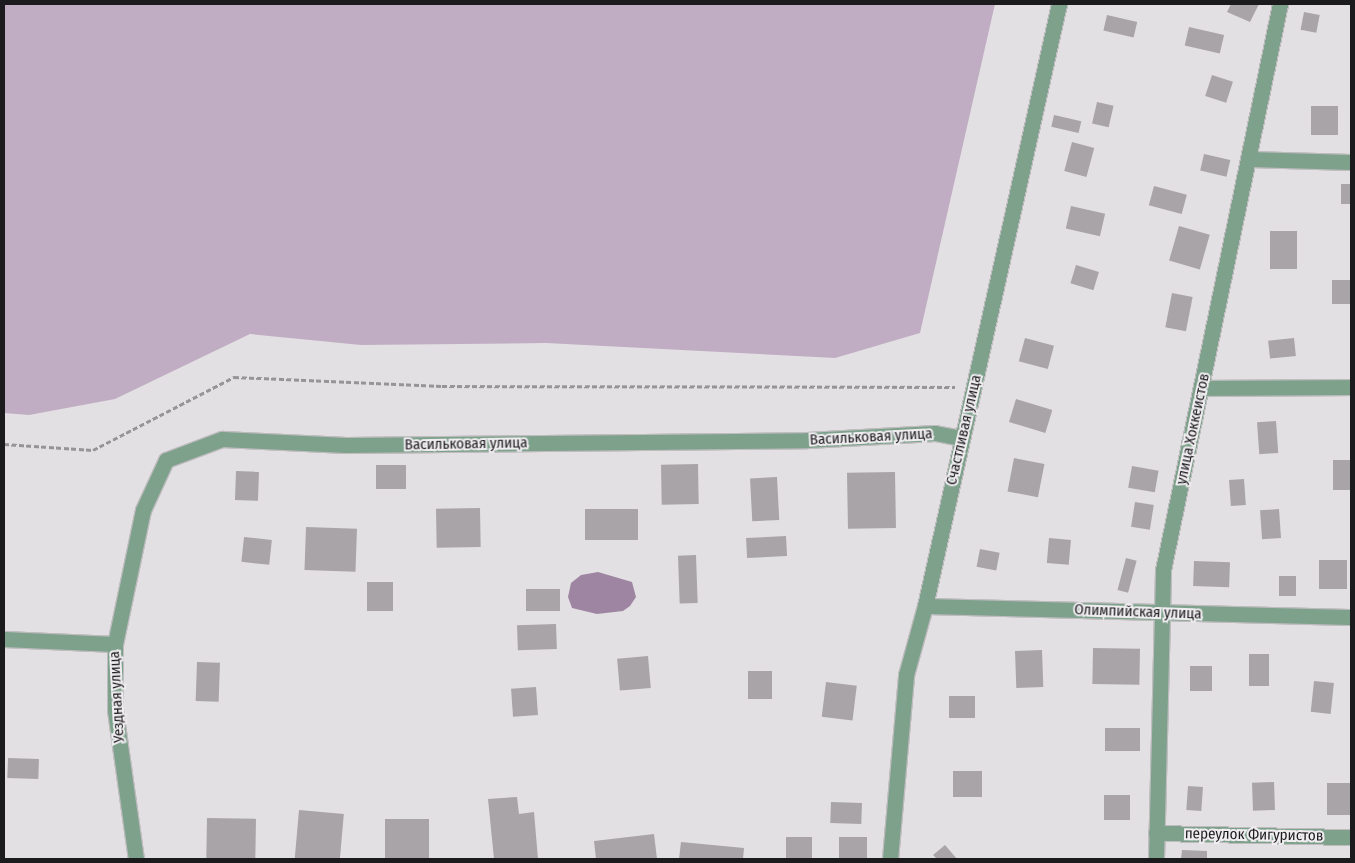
<!DOCTYPE html>
<meta charset="utf-8">
<style>
body{margin:0}
#map{position:relative;width:1355px;height:863px;overflow:hidden;background:#e3e0e3;font-family:"Fira Sans Condensed",sans-serif}
div>[style]{position:absolute}
[style*='--x']{left:calc(var(--x)*1px);top:calc(var(--y)*1px);width:calc(var(--w)*1px);rotate:calc(var(--a)*1deg)}
.green>*{inset:0;background:#c0adc3}
.water>*{inset:0;background:#9e85a2}
.building>*{inset:0;background:#a8a4a8;transform-origin:0 0}
.path>*{height:3px;margin-top:-1.5px;transform-origin:0;background:repeating-linear-gradient(90deg,#969496 0 5px,transparent 0 7.5px)}
.roads{filter:drop-shadow(1px 0 #bfbcbf) drop-shadow(-1px 0 #bfbcbf) drop-shadow(0 1px #bfbcbf) drop-shadow(0 -1px #bfbcbf)}
.minor>*{height:15px;margin:-7.5px;padding:0 7.5px;transform-origin:7.5px;border-radius:7.5px;background:#7da18b}
span{translate:-50% -50%;white-space:nowrap;text-align:center;line-height:1.15;-webkit-text-stroke:4px #f0edf1;paint-order:stroke}
.street-label{font-size:15px;color:#1b1a1c}
.frame{position:absolute;inset:0;border:5px solid #1b1a1c;pointer-events:none}
</style>
<div id="map">
<div class="green">
<i style="clip-path:polygon(4px 4px,995px 4px,920px 333px,835px 358px,546px 343px,361px 345px,250px 334px,115px 399px,29px 415px,4px 413px)"></i>
</div>
<div class="water">
<i style="clip-path:polygon(598px 572px,632px 582px,636px 597px,630px 606px,623px 611px,597px 614px,572px 608px,568px 597px,571px 583px,581px 575px)"></i>
</div>
<div class="building">
<i style="clip-path:polygon(1231px 4px,1259px 4px,1250px 22px,1227px 12px)"></i>
<i style="left:1304px;top:12px;width:16px;height:18px;rotate:11deg"></i>
<i style="left:1107px;top:15px;width:31px;height:16px;rotate:13deg"></i>
<i style="left:1189px;top:27px;width:36px;height:19px;rotate:13deg"></i>
<i style="left:1212px;top:75px;width:22px;height:22px;rotate:18deg"></i>
<i style="left:1097px;top:102px;width:17px;height:22px;rotate:13deg"></i>
<i style="left:1311px;top:106px;width:27px;height:29px"></i>
<i style="left:1054px;top:115px;width:28px;height:12px;rotate:13deg"></i>
<i style="left:1072px;top:142px;width:23px;height:30px;rotate:15deg"></i>
<i style="left:1204px;top:154px;width:27px;height:17px;rotate:13deg"></i>
<i style="left:1341px;top:184px;width:10px;height:20px"></i>
<i style="left:1154px;top:186px;width:34px;height:20px;rotate:15deg"></i>
<i style="left:1071px;top:206px;width:35px;height:23px;rotate:13deg"></i>
<i style="left:1179px;top:226px;width:32px;height:36px;rotate:16deg"></i>
<i style="left:1270px;top:231px;width:27px;height:38px"></i>
<i style="left:1076px;top:265px;width:24px;height:19px;rotate:17deg"></i>
<i style="left:1332px;top:280px;width:19px;height:24px"></i>
<i style="left:1172px;top:293px;width:21px;height:35px;rotate:11deg"></i>
<i style="left:1025px;top:338px;width:30px;height:24px;rotate:15deg"></i>
<i style="left:1294px;top:338px;width:18px;height:26px;rotate:84deg"></i>
<i style="left:1016px;top:399px;width:38px;height:24px;rotate:17deg"></i>
<i style="left:1276px;top:421px;width:32px;height:19px;rotate:86deg"></i>
<i style="left:1014px;top:458px;width:31px;height:34px;rotate:11deg"></i>
<i style="left:1333px;top:460px;width:18px;height:30px"></i>
<i style="left:698px;top:464px;width:40px;height:37px;rotate:89deg"></i>
<i style="left:376px;top:465px;width:30px;height:24px"></i>
<i style="left:1132px;top:466px;width:27px;height:22px;rotate:10deg"></i>
<i style="left:236px;top:471px;width:23px;height:29px;rotate:2deg"></i>
<i style="left:895px;top:472px;width:56px;height:48px;rotate:89deg"></i>
<i style="left:777px;top:477px;width:43px;height:27px;rotate:87deg"></i>
<i style="left:1244px;top:479px;width:26px;height:15px;rotate:86deg"></i>
<i style="left:1135px;top:502px;width:19px;height:25px;rotate:9deg"></i>
<i style="left:480px;top:508px;width:39px;height:44px;rotate:89deg"></i>
<i style="left:585px;top:509px;width:53px;height:31px"></i>
<i style="left:1279px;top:509px;width:29px;height:19px;rotate:86deg"></i>
<i style="left:306px;top:527px;width:51px;height:43px;rotate:2deg"></i>
<i style="left:786px;top:536px;width:20px;height:40px;rotate:87deg"></i>
<i style="left:244px;top:537px;width:28px;height:25px;rotate:6deg"></i>
<i style="left:1049px;top:538px;width:22px;height:25px;rotate:5deg"></i>
<i style="left:980px;top:549px;width:20px;height:18px;rotate:11deg"></i>
<i style="left:696px;top:555px;width:48px;height:18px;rotate:88deg"></i>
<i style="left:1126px;top:558px;width:11px;height:33px;rotate:15deg"></i>
<i style="left:1319px;top:560px;width:28px;height:29px"></i>
<i style="left:1194px;top:561px;width:36px;height:25px;rotate:2deg"></i>
<i style="left:1279px;top:576px;width:17px;height:20px"></i>
<i style="left:393px;top:582px;width:29px;height:26px;rotate:90deg"></i>
<i style="left:526px;top:589px;width:34px;height:22px"></i>
<i style="left:556px;top:624px;width:25px;height:39px;rotate:88deg"></i>
<i style="left:1093px;top:648px;width:47px;height:36px;rotate:1deg"></i>
<i style="left:1042px;top:650px;width:37px;height:27px;rotate:88deg"></i>
<i style="left:1269px;top:654px;width:32px;height:20px;rotate:90deg"></i>
<i style="left:648px;top:656px;width:32px;height:31px;rotate:85deg"></i>
<i style="left:197px;top:662px;width:23px;height:39px;rotate:2deg"></i>
<i style="left:1190px;top:666px;width:22px;height:25px"></i>
<i style="left:748px;top:671px;width:24px;height:28px"></i>
<i style="left:1314px;top:681px;width:20px;height:31px;rotate:6deg"></i>
<i style="left:826px;top:682px;width:31px;height:35px;rotate:7deg"></i>
<i style="left:536px;top:687px;width:28px;height:25px;rotate:86deg"></i>
<i style="left:949px;top:696px;width:26px;height:22px"></i>
<i style="left:1105px;top:728px;width:35px;height:23px"></i>
<i style="left:8px;top:758px;width:31px;height:20px;rotate:2deg"></i>
<i style="left:953px;top:771px;width:29px;height:26px"></i>
<i style="left:1274px;top:782px;width:28px;height:22px;rotate:88deg"></i>
<i style="left:1327px;top:783px;width:24px;height:32px"></i>
<i style="left:1188px;top:786px;width:15px;height:24px;rotate:4deg"></i>
<i style="left:1104px;top:795px;width:26px;height:25px"></i>
<i style="clip-path:polygon(517px 797px,519px 814px,534px 812px,538px 859px,494px 859px,488px 799px)"></i>
<i style="left:831px;top:802px;width:31px;height:21px;rotate:2deg"></i>
<i style="left:299px;top:810px;width:45px;height:49px;rotate:5deg"></i>
<i style="left:207px;top:818px;width:49px;height:41px;rotate:1deg"></i>
<i style="left:385px;top:819px;width:44px;height:40px"></i>
<i style="clip-path:polygon(654px 834px,657px 859px,596px 859px,594px 841px)"></i>
<i style="left:786px;top:837px;width:26px;height:22px"></i>
<i style="left:839px;top:837px;width:28px;height:22px"></i>
<i style="clip-path:polygon(681px 842px,744px 848px,743px 859px,679px 859px)"></i>
<i style="clip-path:polygon(945px 845px,957px 859px,937px 859px,933px 855px)"></i>
<i style="clip-path:polygon(1182px 850px,1207px 851px,1207px 859px,1181px 859px)"></i>
</div>
<div class="path">
<i style="--x:4;--y:444;--w:89;--a:3.9"></i>
<i style="--x:93;--y:450;--w:159;--a:-27.4"></i>
<i style="--x:234;--y:377;--w:208;--a:2.5"></i>
<i style="--x:442;--y:386;--w:513;--a:0.11"></i>
</div>
<div class="roads">
<div class="minor">
<i style="--x:1249;--y:159;--w:102;--a:1.7"></i>
<i style="--x:1202;--y:388;--w:149;--a:-0.4"></i>
<i style="--x:925;--y:606;--w:426;--a:1.5"></i>
<i style="--x:4;--y:639;--w:111;--a:2.6"></i>
<i style="--x:115;--y:644;--w:66;--a:90"></i>
<i style="--x:115;--y:710;--w:150;--a:82"></i>
<i style="--x:115;--y:644;--w:137;--a:-78.2"></i>
<i style="--x:143;--y:510;--w:55;--a:-65.3"></i>
<i style="--x:166;--y:460;--w:60;--a:-20.6"></i>
<i style="--x:222;--y:439;--w:124;--a:2.8"></i>
<i style="--x:346;--y:445;--w:461;--a:-0.6"></i>
<i style="--x:807;--y:440;--w:128;--a:-3.1"></i>
<i style="--x:935;--y:433;--w:26;--a:11"></i>
<i style="--x:1156;--y:833;--w:195;--a:1.2"></i>
<i style="--x:890;--y:859;--w:185;--a:-85"></i>
<i style="--x:906;--y:675;--w:72;--a:-74.6"></i>
<i style="--x:925;--y:606;--w:617;--a:-77.45"></i>
<i style="--x:1156;--y:859;--w:289;--a:-88.6"></i>
<i style="--x:1163;--y:570;--w:578;--a:-78.32"></i>
</div>
</div>
<div class="street-label">
<span style="left:1193px;top:429px;rotate:-78deg">улица Хоккеистов</span>
<span style="left:964px;top:430px;rotate:-77deg">Счастливая улица</span>
<span style="left:871px;top:437px;rotate:-3deg">Васильковая улица</span>
<span style="left:466px;top:444px;rotate:-1deg">Васильковая улица</span>
<span style="left:1138px;top:612px;rotate:2deg">Олимпийская улица</span>
<span style="left:117px;top:697px;rotate:-93deg">Уездная улица</span>
<span style="left:1254px;top:835px;rotate:1deg">переулок Фигуристов</span>
</div>
<div class="frame"></div>
</div>
